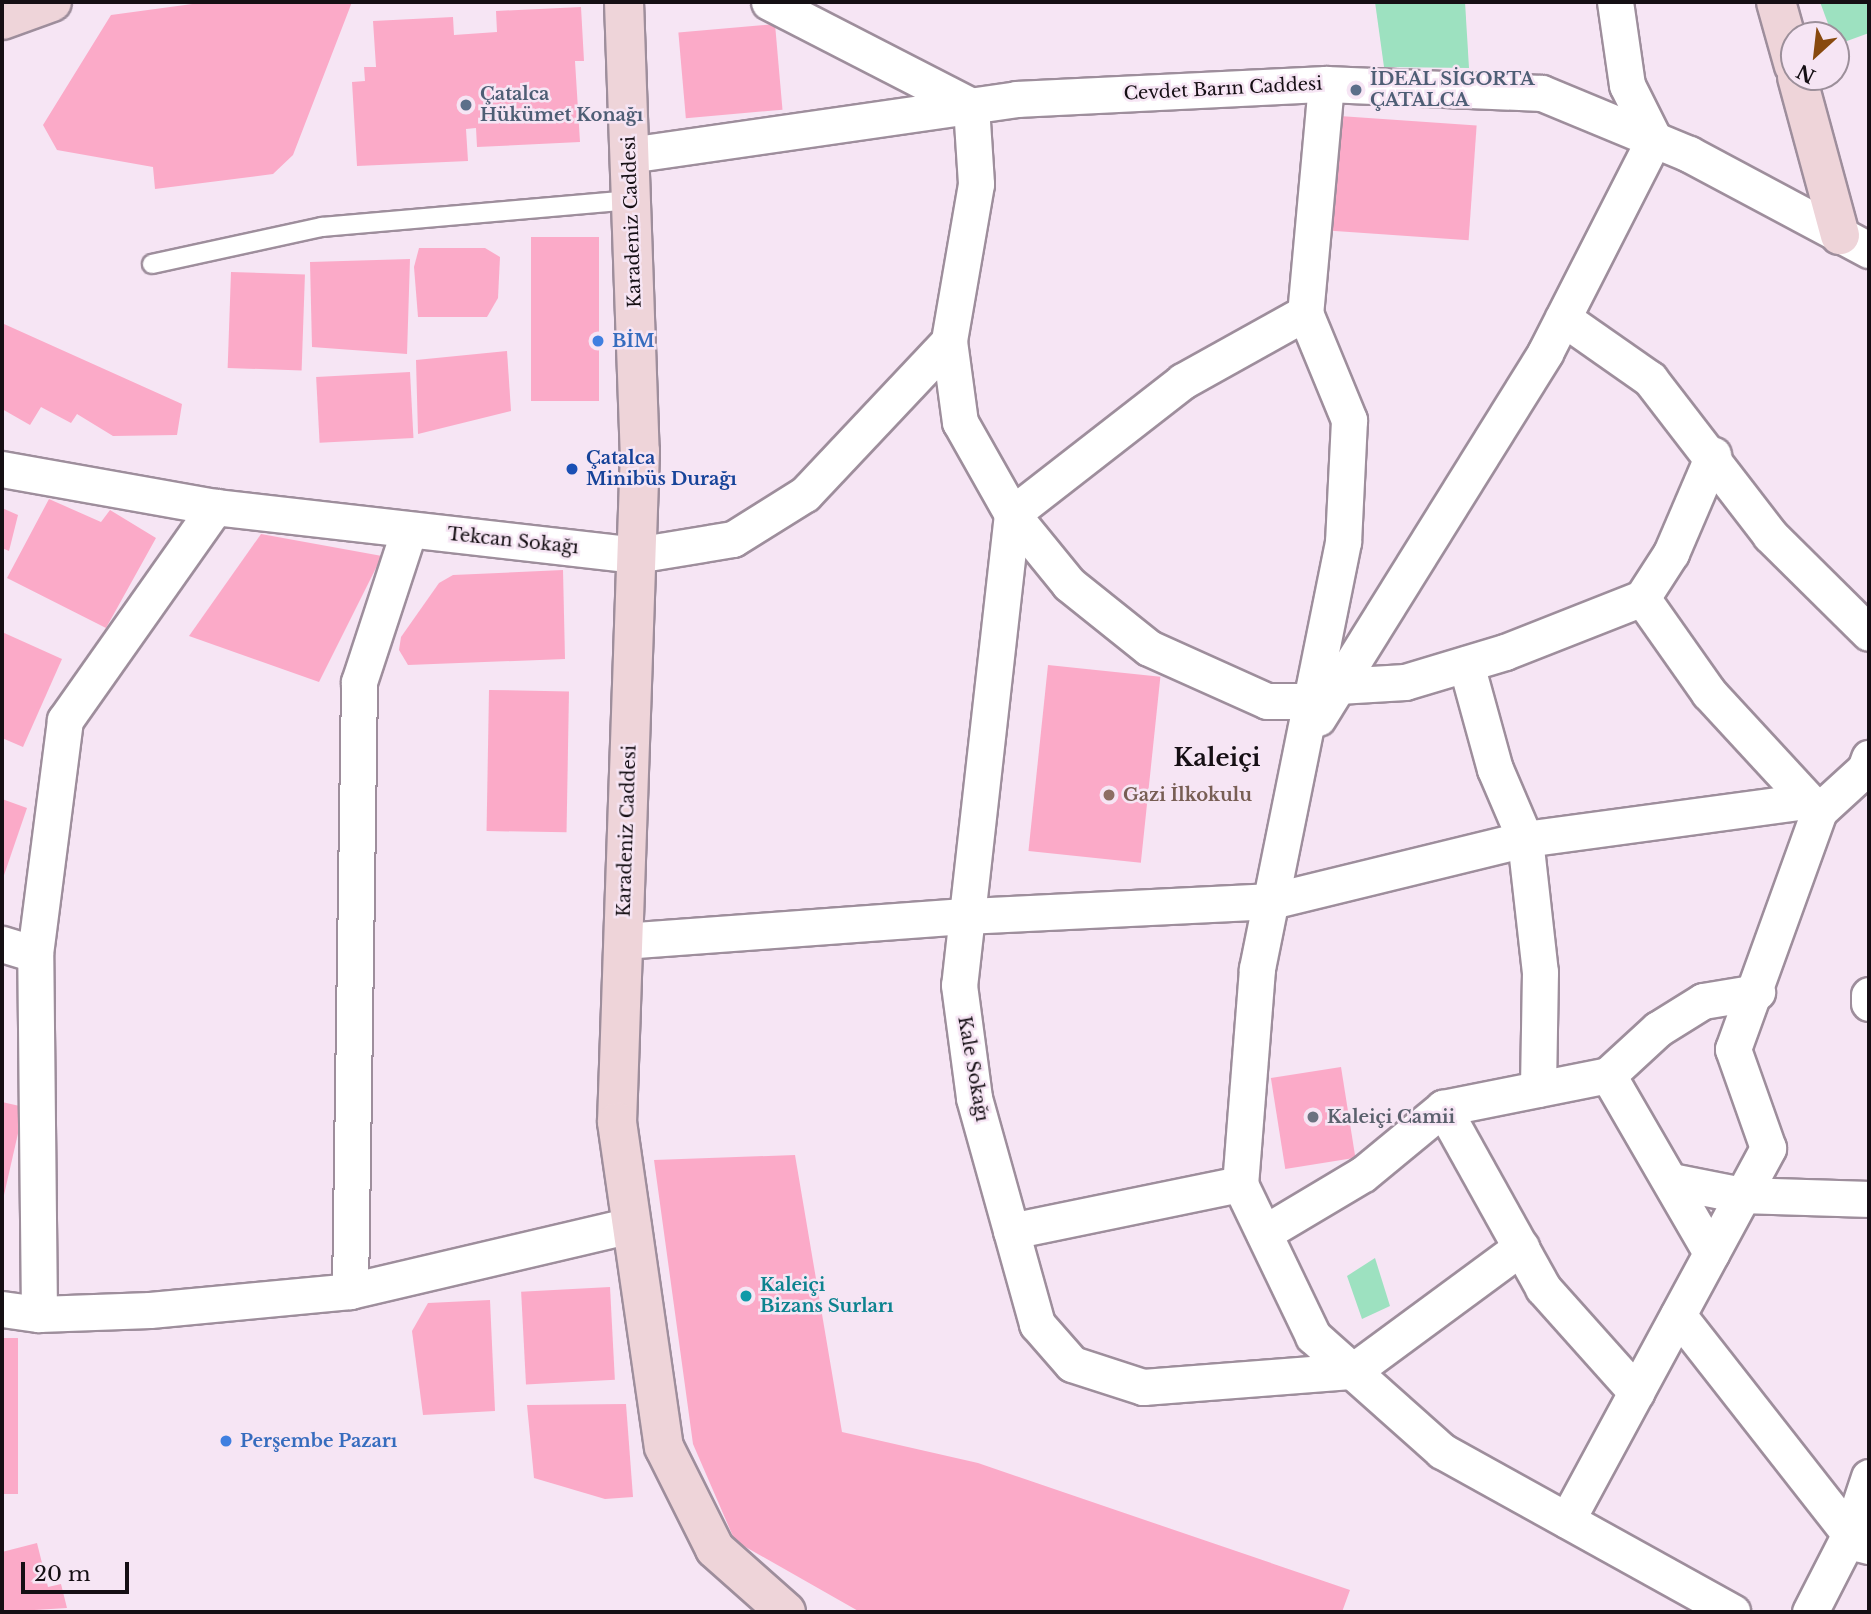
<!DOCTYPE html>
<meta charset="utf-8">
<style>
body{margin:0}
#map{position:relative;width:1871px;height:1614px;overflow:hidden;background:#f6e5f4;font-family:"Libre Baskerville",serif}
div>[style]{position:absolute}
[style*='--x']{left:calc(var(--x)*1px);top:calc(var(--y)*1px);width:calc(var(--w)*1px);rotate:calc(var(--a)*1deg)}
.green>*{inset:0;background:#9de1c0}
.building>*{inset:0;background:#fbaac8;transform-origin:0 0}
.roads{filter:drop-shadow(2px 0 #9e8e9c) drop-shadow(-2px 0 #9e8e9c) drop-shadow(0 2px #9e8e9c) drop-shadow(0 -2px #9e8e9c)}
.lane>*{height:18px;margin:-9px;padding:0 9px;transform-origin:9px;border-radius:9px;background:#fff}
.street>*{height:35px;margin:-17.5px;padding:0 17.5px;transform-origin:17.5px;border-radius:17.5px;background:#fff}
.secondary>*{height:38px;margin:-19px;padding:0 19px;transform-origin:19px;border-radius:19px;background:#eed4d9}
.dots>*{width:19px;height:19px;translate:-50% -50%;box-sizing:border-box;border:4px solid #f6e5f4;border-radius:50%}
span{translate:-50% -50%;white-space:nowrap;text-align:center;line-height:1.15;-webkit-text-stroke:5px #f6e5f4;paint-order:stroke}
.service-label{font-size:18px;color:#4e5e75;font-weight:700}
.left{translate:0 -50%;text-align:left}
.street-label{font-size:18px;color:#150f14}
.shop-label{font-size:18px;color:#366cbe;font-weight:700}
.transit-label{font-size:18px;color:#164399;font-weight:700}
.education-label{font-size:18px;color:#785e54;font-weight:700}
.worship-label{font-size:18px;color:#5b616d;font-weight:700}
.culture-label{font-size:18px;color:#0d838f;font-weight:700}
.district-label{font-size:24px;color:#150f14;font-weight:700}
.frame{position:absolute;inset:0;border:4px solid #150f14;pointer-events:none}
.north{position:absolute;left:1780px;top:21px;width:70px;height:70px;box-sizing:border-box;background:#f6e5f4;border:2px solid #9c8f9a;border-radius:50%;rotate:207deg;font-size:19px;font-weight:700;line-height:28px;text-align:center;color:#150f14}
.north::after{content:'';display:block;margin:auto;width:24px;height:32px;background:#88490e;clip-path:polygon(50% 0,100% 100%,50% 72%,0 100%)}
.scale{position:absolute;left:21px;top:1562px;width:108px;height:32px;box-sizing:border-box;border:4px solid #150f14;border-top:0;padding-left:9px;font-size:21px;line-height:24px;white-space:nowrap;color:#150f14;-webkit-text-stroke:5px #f6e5f4;paint-order:stroke}
</style>
<div id="map">
<div class="green">
<i style="clip-path:polygon(1375px 2px,1465px 2px,1469px 68px,1384px 67px)"></i>
<i style="clip-path:polygon(1820px 2px,1869px 2px,1869px 33px,1836px 45px)"></i>
<i style="clip-path:polygon(1375px 1258px,1390px 1306px,1362px 1319px,1347px 1276px)"></i>
</div>
<div class="building">
<i style="clip-path:polygon(207px 2px,352px 2px,293px 155px,273px 174px,155px 189px,153px 167px,57px 150px,43px 125px,111px 15px)"></i>
<i style="clip-path:polygon(581px 7px,584px 61px,575px 61px,580px 142px,477px 147px,476px 128px,466px 129px,468px 161px,357px 166px,352px 82px,365px 81px,364px 67px,376px 67px,373px 21px,453px 17px,454px 35px,497px 32px,496px 11px)"></i>
<i style="left:775px;top:24px;width:86px;height:97px;rotate:85deg"></i>
<i style="left:1325px;top:115px;width:152px;height:115px;rotate:4deg"></i>
<i style="left:531px;top:237px;width:68px;height:164px"></i>
<i style="clip-path:polygon(419px 248px,485px 248px,500px 257px,498px 298px,487px 317px,418px 317px,414px 267px)"></i>
<i style="clip-path:polygon(410px 259px,407px 354px,312px 347px,310px 262px)"></i>
<i style="left:231px;top:272px;width:74px;height:96px;rotate:2deg"></i>
<i style="clip-path:polygon(4px 324px,182px 404px,177px 435px,113px 436px,77px 414px,71px 423px,41px 407px,30px 425px,2px 409px)"></i>
<i style="clip-path:polygon(507px 351px,511px 411px,418px 434px,416px 360px)"></i>
<i style="left:410px;top:372px;width:66px;height:94px;rotate:87deg"></i>
<i style="clip-path:polygon(49px 499px,101px 522px,110px 510px,156px 538px,106px 628px,7px 578px)"></i>
<i style="clip-path:polygon(2px 508px,18px 515px,9px 551px,2px 548px)"></i>
<i style="clip-path:polygon(261px 534px,382px 556px,319px 682px,189px 636px)"></i>
<i style="clip-path:polygon(563px 570px,565px 659px,408px 665px,399px 650px,401px 637px,439px 583px,453px 575px)"></i>
<i style="clip-path:polygon(2px 632px,62px 659px,23px 747px,2px 738px)"></i>
<i style="left:1048px;top:665px;width:113px;height:187px;rotate:6deg"></i>
<i style="left:489px;top:690px;width:80px;height:141px;rotate:1deg"></i>
<i style="clip-path:polygon(2px 799px,27px 808px,2px 881px)"></i>
<i style="left:1341px;top:1067px;width:92px;height:71px;rotate:81deg"></i>
<i style="clip-path:polygon(2px 1102px,24px 1107px,4px 1195px,2px 1195px)"></i>
<i style="clip-path:polygon(795px 1155px,842px 1432px,978px 1463px,1350px 1590px,1342px 1612px,860px 1612px,735px 1541px,693px 1444px,654px 1160px)"></i>
<i style="left:610px;top:1287px;width:93px;height:89px;rotate:87deg"></i>
<i style="clip-path:polygon(490px 1300px,495px 1411px,423px 1415px,412px 1331px,428px 1303px)"></i>
<i style="left:2px;top:1338px;width:16px;height:156px"></i>
<i style="clip-path:polygon(626px 1404px,633px 1497px,605px 1499px,534px 1478px,527px 1405px)"></i>
<i style="clip-path:polygon(37px 1543px,48px 1587px,61px 1584px,67px 1608px,2px 1612px,2px 1552px)"></i>
</div>
<div class="roads">
<div class="lane">
<i style="--x:152;--y:264;--w:174;--a:-12.3"></i>
<i style="--x:322;--y:227;--w:310;--a:-5"></i>
</div>
<div class="street">
<i style="--x:769;--y:2;--w:227;--a:27.2"></i>
<i style="--x:971;--y:106;--w:78;--a:86.3"></i>
<i style="--x:976;--y:184;--w:159;--a:99.8"></i>
<i style="--x:949;--y:341;--w:82;--a:82.3"></i>
<i style="--x:960;--y:422;--w:106;--a:60.5"></i>
<i style="--x:1012;--y:514;--w:90;--a:50.8"></i>
<i style="--x:1069;--y:584;--w:102;--a:38.7"></i>
<i style="--x:1149;--y:648;--w:129;--a:24.2"></i>
<i style="--x:1267;--y:701;--w:46;--a:0"></i>
<i style="--x:1326;--y:84;--w:230;--a:95.2"></i>
<i style="--x:1305;--y:313;--w:116;--a:67.6"></i>
<i style="--x:1349;--y:420;--w:122;--a:92.8"></i>
<i style="--x:1343;--y:542;--w:436;--a:101.4"></i>
<i style="--x:1257;--y:969;--w:216;--a:94.5"></i>
<i style="--x:1240;--y:1184;--w:169;--a:64.3"></i>
<i style="--x:1313;--y:1336;--w:173;--a:41.7"></i>
<i style="--x:1442;--y:1451;--w:332;--a:29"></i>
<i style="--x:629;--y:155;--w:391;--a:-8.2"></i>
<i style="--x:1016;--y:99;--w:310;--a:-2.8"></i>
<i style="--x:1326;--y:84;--w:216;--a:2.4"></i>
<i style="--x:1542;--y:93;--w:159;--a:22.5"></i>
<i style="--x:1689;--y:154;--w:204;--a:28.1"></i>
<i style="--x:1305;--y:313;--w:140;--a:150.9"></i>
<i style="--x:1183;--y:381;--w:217;--a:142.1"></i>
<i style="--x:1012;--y:514;--w:474;--a:96.4"></i>
<i style="--x:959;--y:985;--w:114;--a:82.4"></i>
<i style="--x:974;--y:1098;--w:235;--a:74.4"></i>
<i style="--x:1037;--y:1324;--w:53;--a:48.8"></i>
<i style="--x:1072;--y:1364;--w:75;--a:17.9"></i>
<i style="--x:1143;--y:1387;--w:211;--a:-4.4"></i>
<i style="--x:1353;--y:1371;--w:209;--a:-36.4"></i>
<i style="--x:1563;--y:318;--w:106;--a:35"></i>
<i style="--x:1650;--y:379;--w:197;--a:52.4"></i>
<i style="--x:1770;--y:535;--w:139;--a:44.7"></i>
<i style="--x:2;--y:469;--w:216;--a:10.1"></i>
<i style="--x:215;--y:507;--w:424;--a:6.5"></i>
<i style="--x:636;--y:555;--w:98;--a:-9.4"></i>
<i style="--x:733;--y:539;--w:85;--a:-32"></i>
<i style="--x:805;--y:494;--w:210;--a:-46.7"></i>
<i style="--x:1642;--y:598;--w:116;--a:54.8"></i>
<i style="--x:1709;--y:693;--w:161;--a:47.3"></i>
<i style="--x:1466;--y:664;--w:109;--a:74.6"></i>
<i style="--x:1495;--y:769;--w:76;--a:66.8"></i>
<i style="--x:1525;--y:839;--w:134;--a:83.6"></i>
<i style="--x:1540;--y:972;--w:117;--a:91"></i>
<i style="--x:1338;--y:686;--w:67;--a:-3.4"></i>
<i style="--x:1405;--y:682;--w:104;--a:-16.7"></i>
<i style="--x:1505;--y:652;--w:147;--a:-21.5"></i>
<i style="--x:1642;--y:598;--w:54;--a:-57.2"></i>
<i style="--x:1671;--y:553;--w:107;--a:-66.8"></i>
<i style="--x:1318;--y:718;--w:430;--a:-58.1"></i>
<i style="--x:1545;--y:353;--w:240;--a:-63"></i>
<i style="--x:1654;--y:139;--w:60;--a:-116.6"></i>
<i style="--x:1627;--y:85;--w:84;--a:-98.2"></i>
<i style="--x:623;--y:941;--w:345;--a:-4.2"></i>
<i style="--x:967;--y:916;--w:304;--a:-2.8"></i>
<i style="--x:1271;--y:901;--w:261;--a:-13.7"></i>
<i style="--x:1525;--y:839;--w:285;--a:-7.7"></i>
<i style="--x:2;--y:944;--w:34;--a:17"></i>
<i style="--x:1869;--y:995;--w:8;--a:90"></i>
<i style="--x:1608;--y:1075;--w:206;--a:59.9"></i>
<i style="--x:1443;--y:1108;--w:206;--a:60.9"></i>
<i style="--x:1543;--y:1288;--w:140;--a:48.2"></i>
<i style="--x:1671;--y:1181;--w:72;--a:11.2"></i>
<i style="--x:1742;--y:1195;--w:127;--a:1.8"></i>
<i style="--x:1011;--y:1231;--w:234;--a:-11.6"></i>
<i style="--x:1264;--y:1233;--w:115;--a:-30.8"></i>
<i style="--x:1363;--y:1174;--w:104;--a:-39.5"></i>
<i style="--x:1443;--y:1108;--w:168;--a:-11.3"></i>
<i style="--x:1608;--y:1075;--w:68;--a:-42.6"></i>
<i style="--x:1658;--y:1029;--w:53;--a:-31.9"></i>
<i style="--x:1703;--y:1001;--w:55;--a:-9.5"></i>
<i style="--x:350;--y:1291;--w:609;--a:-89.15"></i>
<i style="--x:359;--y:682;--w:160;--a:-71.8"></i>
<i style="--x:2;--y:1309;--w:37;--a:8"></i>
<i style="--x:39;--y:1314;--w:111;--a:-2.1"></i>
<i style="--x:150;--y:1310;--w:201;--a:-5.4"></i>
<i style="--x:350;--y:1291;--w:290;--a:-13.2"></i>
<i style="--x:39;--y:1314;--w:360;--a:-90.6"></i>
<i style="--x:35;--y:954;--w:236;--a:-82.7"></i>
<i style="--x:65;--y:720;--w:261;--a:-54.8"></i>
<i style="--x:1678;--y:1315;--w:290;--a:51.9"></i>
<i style="--x:1857;--y:1543;--w:12;--a:14"></i>
<i style="--x:1567;--y:1520;--w:423;--a:-61.6"></i>
<i style="--x:1768;--y:1148;--w:105;--a:-109.5"></i>
<i style="--x:1733;--y:1049;--w:253;--a:-70.1"></i>
<i style="--x:1819;--y:811;--w:62;--a:-42.4"></i>
<i style="--x:1865;--y:769;--w:12;--a:-70"></i>
<i style="--x:1810;--y:1612;--w:88;--a:-62.9"></i>
<i style="--x:1850;--y:1534;--w:60;--a:-71.6"></i>
</div>
<div class="secondary">
<i style="--x:624;--y:2;--w:449;--a:88"></i>
<i style="--x:640;--y:451;--w:671;--a:91.96"></i>
<i style="--x:617;--y:1122;--w:328;--a:81.8"></i>
<i style="--x:664;--y:1447;--w:114;--a:63.4"></i>
<i style="--x:715;--y:1549;--w:95;--a:41.6"></i>
<i style="--x:1776;--y:2;--w:66;--a:74.3"></i>
<i style="--x:2;--y:20;--w:53;--a:-19.8"></i>
<i style="--x:1797;--y:77;--w:164;--a:74.8"></i>
</div>
</div>
<div class="dots">
<i style="left:1356px;top:90px;background:#5c6f8a"></i>
<i style="left:466px;top:105px;background:#5c6f8a"></i>
<i style="left:598px;top:341px;background:#3f7fe0"></i>
<i style="left:572px;top:469px;background:#1a4fb4"></i>
<i style="left:1109px;top:795px;background:#8d6e63"></i>
<i style="left:1313px;top:1117px;background:#6b7280"></i>
<i style="left:746px;top:1296px;background:#0f9aa8"></i>
<i style="left:226px;top:1441px;background:#3f7fe0"></i>
</div>
<div class="service-label">
<span class="left" style="left:1370px;top:90px">İDEAL SİGORTA<br>ÇATALCA</span>
<span class="left" style="left:480px;top:105px">Çatalca<br>Hükümet Konağı</span>
</div>
<div class="street-label">
<span style="left:1223px;top:89px;rotate:-3deg">Cevdet Barın Caddesi</span>
<span style="left:632px;top:222px;rotate:-92deg">Karadeniz Caddesi</span>
<span style="left:513px;top:541px;rotate:6deg">Tekcan Sokağı</span>
<span style="left:627px;top:831px;rotate:-88deg">Karadeniz Caddesi</span>
<span style="left:973px;top:1069px;rotate:80deg">Kale Sokağı</span>
</div>
<div class="shop-label">
<span class="left" style="left:612px;top:341px">BİM</span>
<span class="left" style="left:240px;top:1441px">Perşembe Pazarı</span>
</div>
<div class="transit-label">
<span class="left" style="left:586px;top:469px">Çatalca<br>Minibüs Durağı</span>
</div>
<div class="education-label">
<span class="left" style="left:1123px;top:795px">Gazi İlkokulu</span>
</div>
<div class="worship-label">
<span class="left" style="left:1327px;top:1117px">Kaleiçi Camii</span>
</div>
<div class="culture-label">
<span class="left" style="left:760px;top:1296px">Kaleiçi<br>Bizans Surları</span>
</div>
<div class="district-label">
<span style="left:1217px;top:758px">Kaleiçi</span>
</div>
<div class="frame"></div>
<div class="north">N</div>
<div class="scale">20 m</div>
</div>
